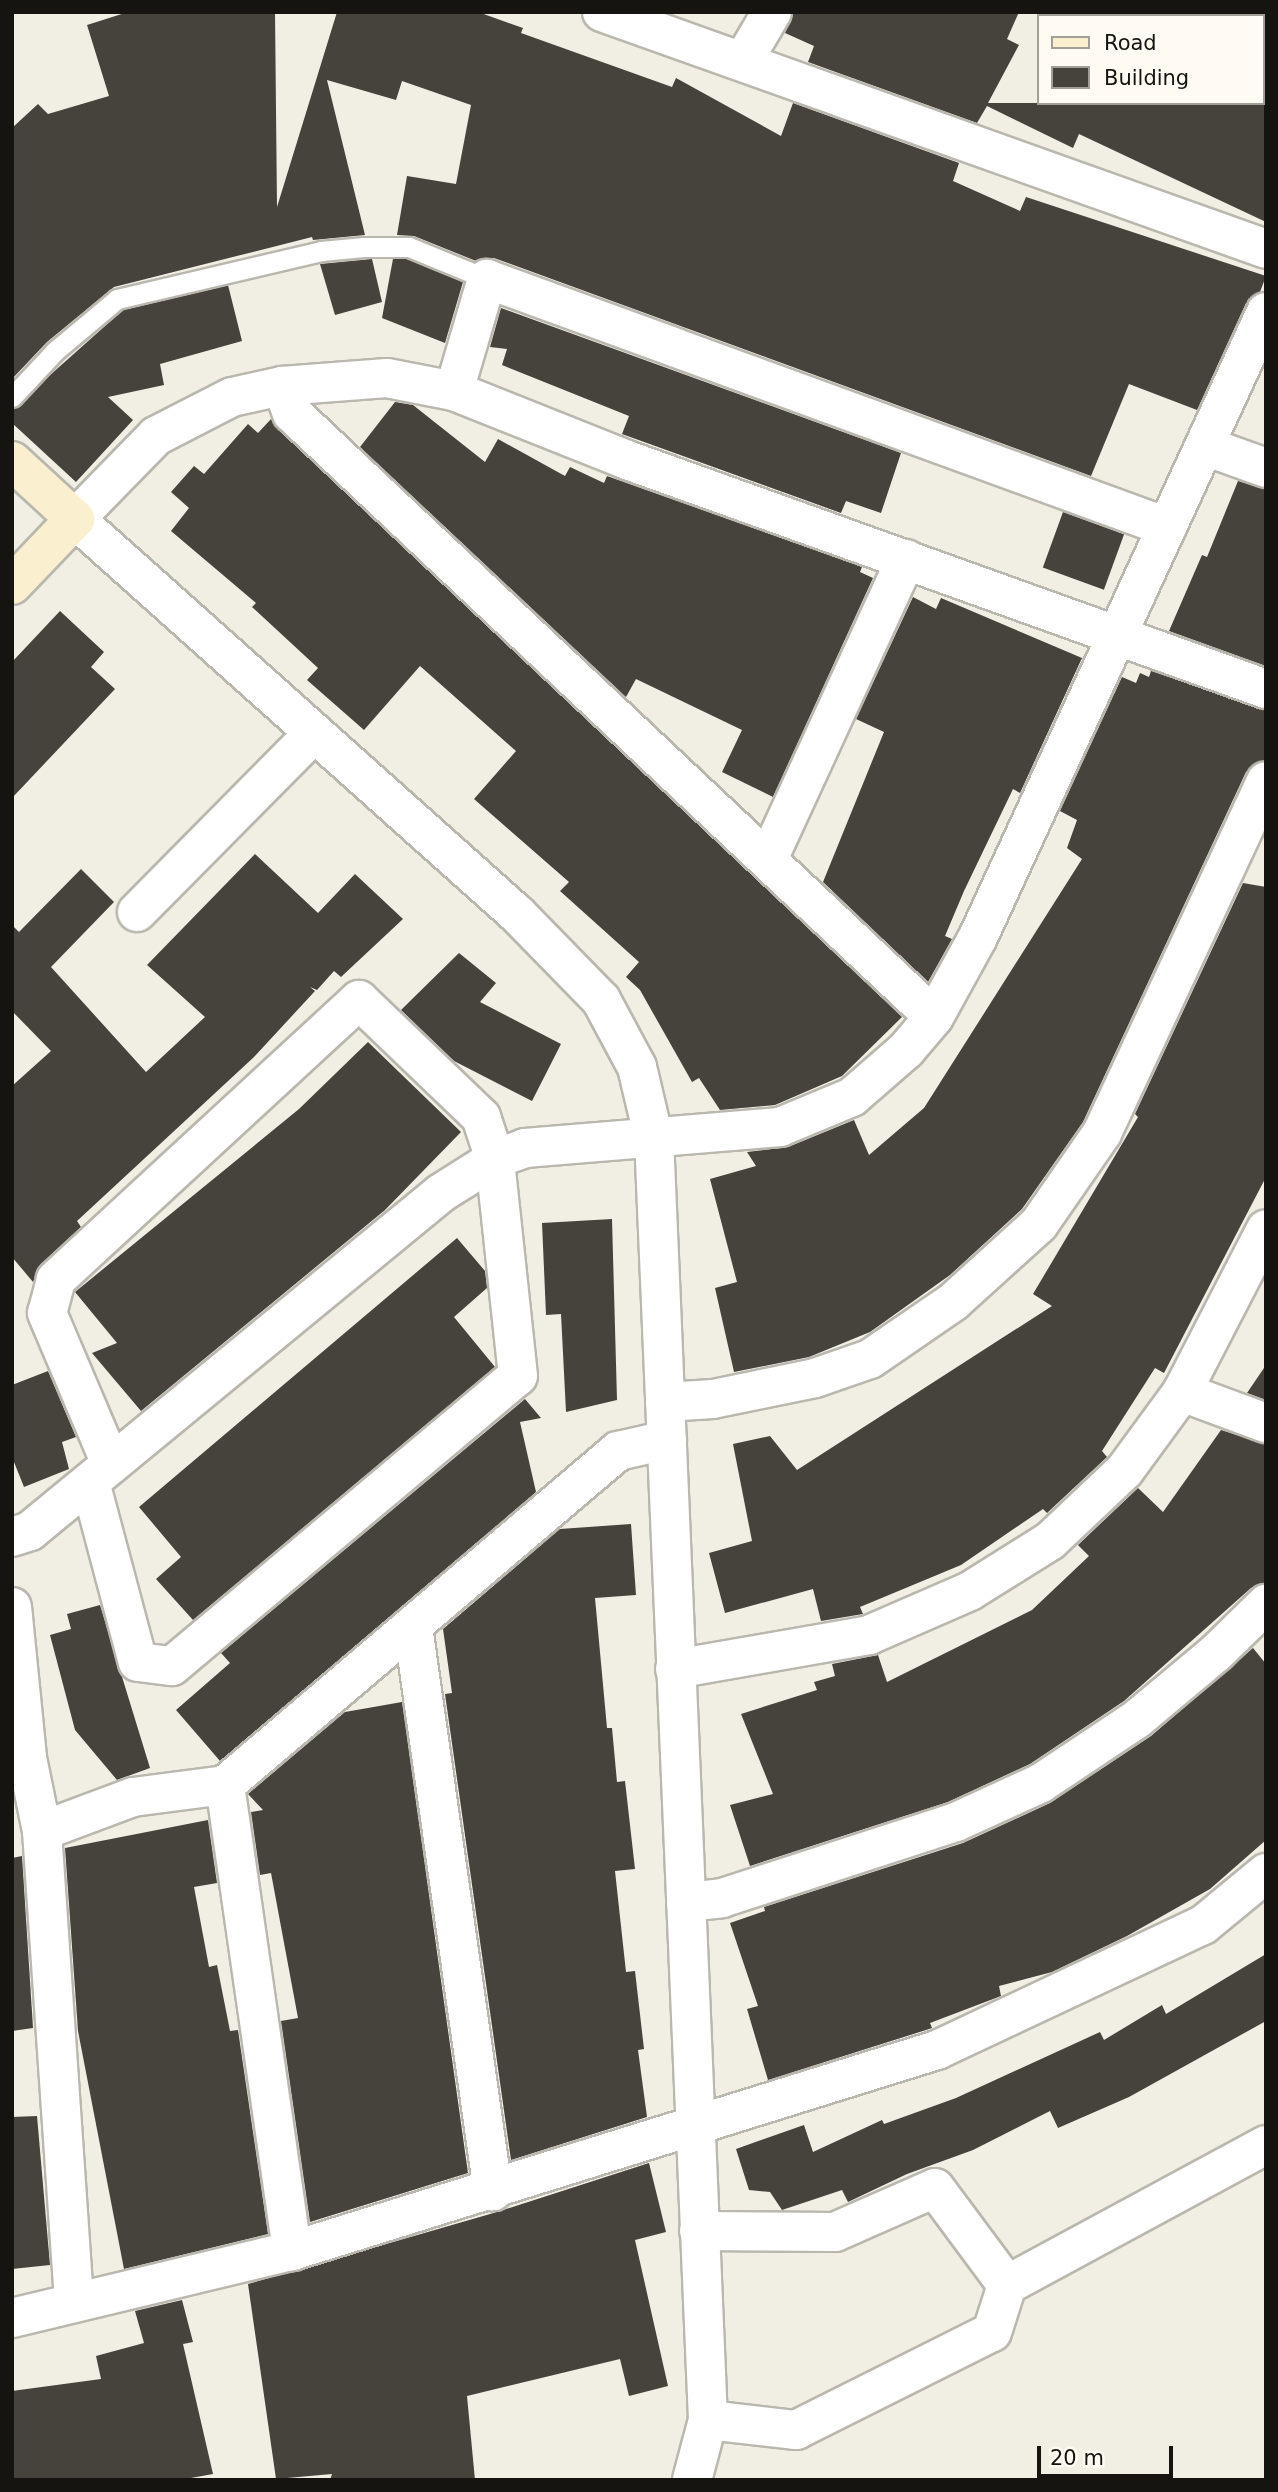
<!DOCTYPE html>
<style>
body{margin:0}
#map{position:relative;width:1278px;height:2492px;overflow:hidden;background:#f1eee4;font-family:"DejaVu Sans",sans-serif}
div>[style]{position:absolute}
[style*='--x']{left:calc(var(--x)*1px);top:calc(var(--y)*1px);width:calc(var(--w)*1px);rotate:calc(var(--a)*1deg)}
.building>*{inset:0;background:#46433c;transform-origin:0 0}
.roads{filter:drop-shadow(2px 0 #bab7ae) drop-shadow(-2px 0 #bab7ae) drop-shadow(0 2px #bab7ae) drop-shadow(0 -2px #bab7ae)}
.lane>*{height:19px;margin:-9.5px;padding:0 9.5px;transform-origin:9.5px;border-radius:9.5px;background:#fff}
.street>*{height:38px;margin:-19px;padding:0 19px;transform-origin:19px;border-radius:19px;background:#fff}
.secondary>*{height:38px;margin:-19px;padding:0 19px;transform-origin:19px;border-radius:19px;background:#faf0d0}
span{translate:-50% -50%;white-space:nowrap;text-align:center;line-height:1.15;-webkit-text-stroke:7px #fffbf2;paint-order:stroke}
.frame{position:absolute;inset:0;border:14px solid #151410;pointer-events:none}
.legend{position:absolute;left:1037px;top:14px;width:228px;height:91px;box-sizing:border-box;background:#fffbf2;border:2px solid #a19f98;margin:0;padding:9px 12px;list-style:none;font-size:21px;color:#151410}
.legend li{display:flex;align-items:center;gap:14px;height:35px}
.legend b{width:35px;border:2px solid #a19f98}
.scale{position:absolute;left:1037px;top:2446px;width:136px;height:32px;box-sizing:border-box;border:4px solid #151410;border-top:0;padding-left:9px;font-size:21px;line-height:24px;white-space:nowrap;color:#151410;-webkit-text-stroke:5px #fffbf2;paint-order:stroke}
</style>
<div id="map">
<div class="building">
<i style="clip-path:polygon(128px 12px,275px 12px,277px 207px,337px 12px,478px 12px,523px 28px,521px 33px,672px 87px,676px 78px,781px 136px,793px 103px,959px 163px,953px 181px,1020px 211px,1026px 197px,1266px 276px,1260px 292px,1246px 303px,1197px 410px,1129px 384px,1091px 476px,494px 258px,476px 261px,414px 236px,397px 235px,407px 176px,456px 184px,471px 105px,402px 81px,396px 100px,327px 80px,365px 235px,313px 240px,312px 237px,114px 287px,47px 342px,12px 379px,12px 128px,38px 104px,48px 114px,109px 96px,87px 25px)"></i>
<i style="clip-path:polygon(794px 12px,1019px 12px,1007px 39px,1019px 45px,988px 103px,1266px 103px,1266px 222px,1079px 134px,1073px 148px,987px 106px,977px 123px,808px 62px,814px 46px,785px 33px)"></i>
<i style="clip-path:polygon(372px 259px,382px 302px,335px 315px,320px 264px)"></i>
<i style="clip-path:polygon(393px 259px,407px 259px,463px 282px,445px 343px,382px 318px)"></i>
<i style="clip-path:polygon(228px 285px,242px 341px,160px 364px,164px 385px,108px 397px,133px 420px,76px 482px,12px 423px,12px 409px,123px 310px)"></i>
<i style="clip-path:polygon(501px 308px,901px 453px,881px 513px,846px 501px,841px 513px,622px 434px,629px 416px,502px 365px,507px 349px,490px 347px)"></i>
<i style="clip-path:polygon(395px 402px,413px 405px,485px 462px,498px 439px,565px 476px,570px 467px,604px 483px,607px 476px,862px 567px,860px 572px,873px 578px,773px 797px,722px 772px,742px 730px,636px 679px,626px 697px,360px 447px)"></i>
<i style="clip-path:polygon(271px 419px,902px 1017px,842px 1076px,775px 1105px,720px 1110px,699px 1078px,692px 1082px,640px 990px,626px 977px,639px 962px,560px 891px,569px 882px,474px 799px,516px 751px,420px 666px,364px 730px,307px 680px,318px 668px,252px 607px,256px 603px,171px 531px,189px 508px,171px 492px,194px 466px,204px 474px,248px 424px,258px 433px)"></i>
<i style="clip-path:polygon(1238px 481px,1266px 489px,1266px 666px,1169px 631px,1202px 555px,1207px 557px)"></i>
<i style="left:1063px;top:512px;width:65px;height:59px;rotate:20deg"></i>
<i style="clip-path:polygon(913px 597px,936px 609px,941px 598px,1082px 658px,1020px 793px,1013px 789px,964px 891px,945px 936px,952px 939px,928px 982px,823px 882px,884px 732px,856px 719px)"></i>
<i style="clip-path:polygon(60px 611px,104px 652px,91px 667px,115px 689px,12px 798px,12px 662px)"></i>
<i style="clip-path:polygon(1151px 671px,1266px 710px,1266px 759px,1246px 772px,1083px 1122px,1022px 1209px,950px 1275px,870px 1332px,809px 1357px,734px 1372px,715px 1288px,737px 1282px,710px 1179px,756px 1166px,747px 1152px,788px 1147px,854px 1120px,869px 1155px,924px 1108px,1082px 859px,1067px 848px,1077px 820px,1060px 811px,1122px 677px,1136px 683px,1140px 673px,1149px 677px)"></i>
<i style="clip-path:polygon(255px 854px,318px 913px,355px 874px,403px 919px,341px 977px,334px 971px,317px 990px,310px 987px,315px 991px,254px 1057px,77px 1221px,81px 1227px,41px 1264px,33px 1282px,12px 1257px,12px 1086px,51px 1051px,12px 1011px,12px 925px,19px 932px,81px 869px,114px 902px,51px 967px,146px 1072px,205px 1017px,147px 965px)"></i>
<i style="clip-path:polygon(1243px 883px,1266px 887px,1266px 1177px,1164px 1373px,1155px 1368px,1102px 1451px,1107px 1457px,1047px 1513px,1043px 1509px,961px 1565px,860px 1607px,863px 1614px,821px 1621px,813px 1589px,725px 1613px,709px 1553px,752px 1541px,733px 1444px,770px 1436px,797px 1470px,1052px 1306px,1033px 1294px,1138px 1117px,1135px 1114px)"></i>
<i style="clip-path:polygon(459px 953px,496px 983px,480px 1002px,561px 1044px,532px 1101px,454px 1061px,401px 1010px)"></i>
<i style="clip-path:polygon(368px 1042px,461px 1132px,385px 1210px,141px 1411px,92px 1353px,117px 1343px,75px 1292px,299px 1109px)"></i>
<i style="clip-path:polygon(612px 1219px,617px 1400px,566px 1412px,561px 1314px,546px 1315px,542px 1223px)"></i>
<i style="clip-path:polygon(457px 1238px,485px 1271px,487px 1288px,454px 1317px,495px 1367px,193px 1620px,156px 1579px,181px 1557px,139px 1507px)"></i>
<i style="clip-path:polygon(1266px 1365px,1266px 1400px,1247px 1393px)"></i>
<i style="clip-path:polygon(48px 1371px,76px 1437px,62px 1442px,69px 1469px,24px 1487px,12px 1457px,12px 1385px)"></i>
<i style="clip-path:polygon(525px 1399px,541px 1418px,520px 1422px,536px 1492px,220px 1761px,176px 1710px,230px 1663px,221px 1653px)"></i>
<i style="clip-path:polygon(1221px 1430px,1266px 1444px,1264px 1583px,1251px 1588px,1124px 1701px,1030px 1764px,948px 1802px,750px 1866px,730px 1805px,773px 1794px,741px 1714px,817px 1690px,814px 1682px,835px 1676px,832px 1664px,878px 1655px,887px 1682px,1032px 1610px,1089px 1556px,1078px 1545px,1138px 1488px,1163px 1512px)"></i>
<i style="clip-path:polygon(631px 1524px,636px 1595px,595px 1598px,607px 1728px,612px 1728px,617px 1782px,625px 1781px,635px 1869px,615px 1871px,626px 1972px,635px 1971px,644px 2049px,638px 2050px,647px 2117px,511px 2160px,445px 1694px,452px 1693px,443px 1629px,560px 1529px)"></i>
<i style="clip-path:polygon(100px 1605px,150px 1768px,117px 1780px,75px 1730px,50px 1635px,71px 1629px,67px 1614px)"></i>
<i style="clip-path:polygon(1253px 1648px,1266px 1664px,1266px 1840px,1210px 1889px,1127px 1936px,1052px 1972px,999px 1986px,1001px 1996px,930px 2023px,932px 2028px,926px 2030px,768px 2080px,747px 2009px,758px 2006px,730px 1923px,765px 1911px,764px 1907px,963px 1843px,1050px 1803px,1151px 1736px)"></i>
<i style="clip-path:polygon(402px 1702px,468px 2173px,310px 2222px,281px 2021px,298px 2018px,271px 1873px,260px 1875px,251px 1812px,263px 1810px,248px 1794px,345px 1712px)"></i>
<i style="clip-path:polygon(208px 1820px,217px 1883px,194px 1887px,209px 1967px,217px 1965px,230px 2031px,238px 2030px,268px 2234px,124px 2269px,78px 2031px,65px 1848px)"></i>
<i style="clip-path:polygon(22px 1856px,33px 2028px,12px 2031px,12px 1858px)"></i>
<i style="clip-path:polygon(1266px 1954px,1266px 2021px,1129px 2097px,1058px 2128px,1050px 2111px,973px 2150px,907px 2174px,848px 2202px,842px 2190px,782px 2210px,770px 2192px,749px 2190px,736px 2149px,804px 2125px,813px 2152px,882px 2120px,884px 2124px,956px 2098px,1100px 2032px,1104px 2040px,1162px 2005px,1166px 2014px)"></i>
<i style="clip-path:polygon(37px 2116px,50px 2265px,12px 2269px,12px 2117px)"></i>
<i style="clip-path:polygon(649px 2163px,666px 2232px,635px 2240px,668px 2386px,629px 2396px,620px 2359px,467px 2396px,475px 2480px,330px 2480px,332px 2474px,276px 2479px,248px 2284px,497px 2212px)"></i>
<i style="clip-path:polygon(182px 2300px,193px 2342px,183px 2344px,213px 2474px,180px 2480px,12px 2480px,12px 2391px,101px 2379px,96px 2356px,144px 2343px,135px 2311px)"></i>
</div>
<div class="roads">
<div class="lane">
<i style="--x:12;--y:397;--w:63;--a:-46.9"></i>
<i style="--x:55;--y:351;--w:81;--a:-40"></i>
<i style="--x:117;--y:299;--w:210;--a:-13.2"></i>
<i style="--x:321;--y:251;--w:43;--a:-5.3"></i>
<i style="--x:364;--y:247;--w:45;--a:0"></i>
<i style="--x:409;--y:247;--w:84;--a:22.3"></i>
</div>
<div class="street">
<i style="--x:602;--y:12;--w:705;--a:19.64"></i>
<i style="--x:743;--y:61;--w:57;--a:-59.4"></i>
<i style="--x:282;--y:386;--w:29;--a:70"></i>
<i style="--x:292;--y:413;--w:881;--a:43.25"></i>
<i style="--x:454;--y:391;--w:117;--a:-73.6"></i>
<i style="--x:487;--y:279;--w:724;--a:20.04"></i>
<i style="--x:1205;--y:446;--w:65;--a:19.8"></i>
<i style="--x:769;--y:857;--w:328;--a:-65.3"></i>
<i style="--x:137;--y:912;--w:252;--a:-45.3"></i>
<i style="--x:1182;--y:1392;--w:90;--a:20.3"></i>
<i style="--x:665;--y:1402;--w:48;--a:-3.6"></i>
<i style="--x:713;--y:1399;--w:104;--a:-11.6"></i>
<i style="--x:815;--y:1378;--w:58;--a:-19.1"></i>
<i style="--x:870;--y:1359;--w:101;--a:-34.5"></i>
<i style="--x:953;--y:1302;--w:116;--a:-42.2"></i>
<i style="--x:1039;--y:1224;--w:111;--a:-55.3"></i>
<i style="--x:1102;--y:1133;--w:388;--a:-65"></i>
<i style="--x:90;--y:1482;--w:186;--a:75.1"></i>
<i style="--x:138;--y:1662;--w:34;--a:7"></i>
<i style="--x:172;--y:1666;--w:451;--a:-40"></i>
<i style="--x:518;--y:1376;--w:218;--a:-96.1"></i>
<i style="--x:495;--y:1159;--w:44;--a:-108.4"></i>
<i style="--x:481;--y:1117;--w:169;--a:-136.2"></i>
<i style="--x:359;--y:1000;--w:413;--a:137.3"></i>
<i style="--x:56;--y:1280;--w:34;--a:105"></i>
<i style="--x:47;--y:1313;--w:164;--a:67"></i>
<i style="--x:12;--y:1537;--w:19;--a:-18"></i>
<i style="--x:30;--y:1531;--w:532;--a:-39.43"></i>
<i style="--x:441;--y:1193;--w:64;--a:-32.2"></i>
<i style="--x:495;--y:1159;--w:32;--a:-20"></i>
<i style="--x:525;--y:1148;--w:256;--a:-4.7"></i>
<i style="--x:780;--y:1127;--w:78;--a:-22.6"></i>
<i style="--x:852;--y:1097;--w:72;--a:-41"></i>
<i style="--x:906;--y:1050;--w:43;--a:-49.7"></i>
<i style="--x:934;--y:1017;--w:91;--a:-61.2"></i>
<i style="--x:978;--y:937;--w:688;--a:-65.26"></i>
<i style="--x:12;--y:1607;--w:152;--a:84.3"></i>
<i style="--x:27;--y:1758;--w:75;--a:78.4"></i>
<i style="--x:42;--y:1831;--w:472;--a:86.1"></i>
<i style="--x:413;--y:1627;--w:570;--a:81.93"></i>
<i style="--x:675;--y:1669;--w:197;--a:-9.9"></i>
<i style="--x:869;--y:1635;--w:110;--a:-23.5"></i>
<i style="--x:970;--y:1591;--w:94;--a:-32"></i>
<i style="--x:1050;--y:1541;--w:103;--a:-43.4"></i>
<i style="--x:1125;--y:1470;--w:97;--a:-53.8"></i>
<i style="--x:1182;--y:1392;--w:183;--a:-62.7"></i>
<i style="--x:225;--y:1785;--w:471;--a:81.8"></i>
<i style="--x:42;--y:1831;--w:97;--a:-20.5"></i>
<i style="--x:133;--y:1797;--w:93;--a:-7.4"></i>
<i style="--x:225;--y:1785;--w:516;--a:-40.36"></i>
<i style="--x:618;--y:1451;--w:50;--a:-12.7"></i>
<i style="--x:686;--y:1902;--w:36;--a:-6"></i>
<i style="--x:722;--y:1898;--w:246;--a:-18"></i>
<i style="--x:956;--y:1822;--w:94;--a:-24.6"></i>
<i style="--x:1041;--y:1783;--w:115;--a:-33.7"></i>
<i style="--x:1137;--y:1719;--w:104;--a:-39.9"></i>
<i style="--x:1217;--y:1652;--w:69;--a:-44.4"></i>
<i style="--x:699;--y:2231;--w:136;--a:0.4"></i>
<i style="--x:835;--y:2232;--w:109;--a:-23.7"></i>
<i style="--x:935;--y:2188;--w:121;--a:53.4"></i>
<i style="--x:12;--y:2318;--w:288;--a:-13.5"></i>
<i style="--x:292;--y:2251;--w:676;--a:-17.31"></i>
<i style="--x:937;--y:2050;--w:294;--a:-25.2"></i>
<i style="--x:1203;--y:1925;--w:82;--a:-39.5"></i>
<i style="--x:708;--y:2420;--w:89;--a:6.5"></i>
<i style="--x:796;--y:2430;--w:219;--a:-26.6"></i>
<i style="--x:992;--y:2332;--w:49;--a:-72.3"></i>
<i style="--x:1007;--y:2285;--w:294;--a:-28.4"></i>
<i style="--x:692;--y:2480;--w:62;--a:-75.1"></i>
<i style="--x:708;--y:2420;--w:1282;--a:-92.41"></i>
<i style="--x:654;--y:1139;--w:74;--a:-103.3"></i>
<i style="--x:637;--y:1067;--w:76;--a:-118.2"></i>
<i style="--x:601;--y:1000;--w:120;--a:-134.3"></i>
<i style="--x:517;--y:914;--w:593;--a:-138.21"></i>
<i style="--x:75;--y:519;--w:116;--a:-45.7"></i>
<i style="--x:156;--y:436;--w:85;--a:-27.2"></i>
<i style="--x:232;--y:397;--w:51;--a:-12.4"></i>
<i style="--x:282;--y:386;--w:105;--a:-4.4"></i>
<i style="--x:387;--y:378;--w:68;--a:11"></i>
<i style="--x:454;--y:391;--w:186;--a:21.7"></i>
<i style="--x:627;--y:460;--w:679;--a:19.72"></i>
</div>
<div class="secondary">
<i style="--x:12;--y:461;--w:86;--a:42.6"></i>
<i style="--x:75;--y:519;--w:91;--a:133.7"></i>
</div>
</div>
<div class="frame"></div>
<ul class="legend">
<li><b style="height:9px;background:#faf0d0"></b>Road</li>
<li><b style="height:19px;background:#46433c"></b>Building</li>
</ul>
<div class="scale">20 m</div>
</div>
